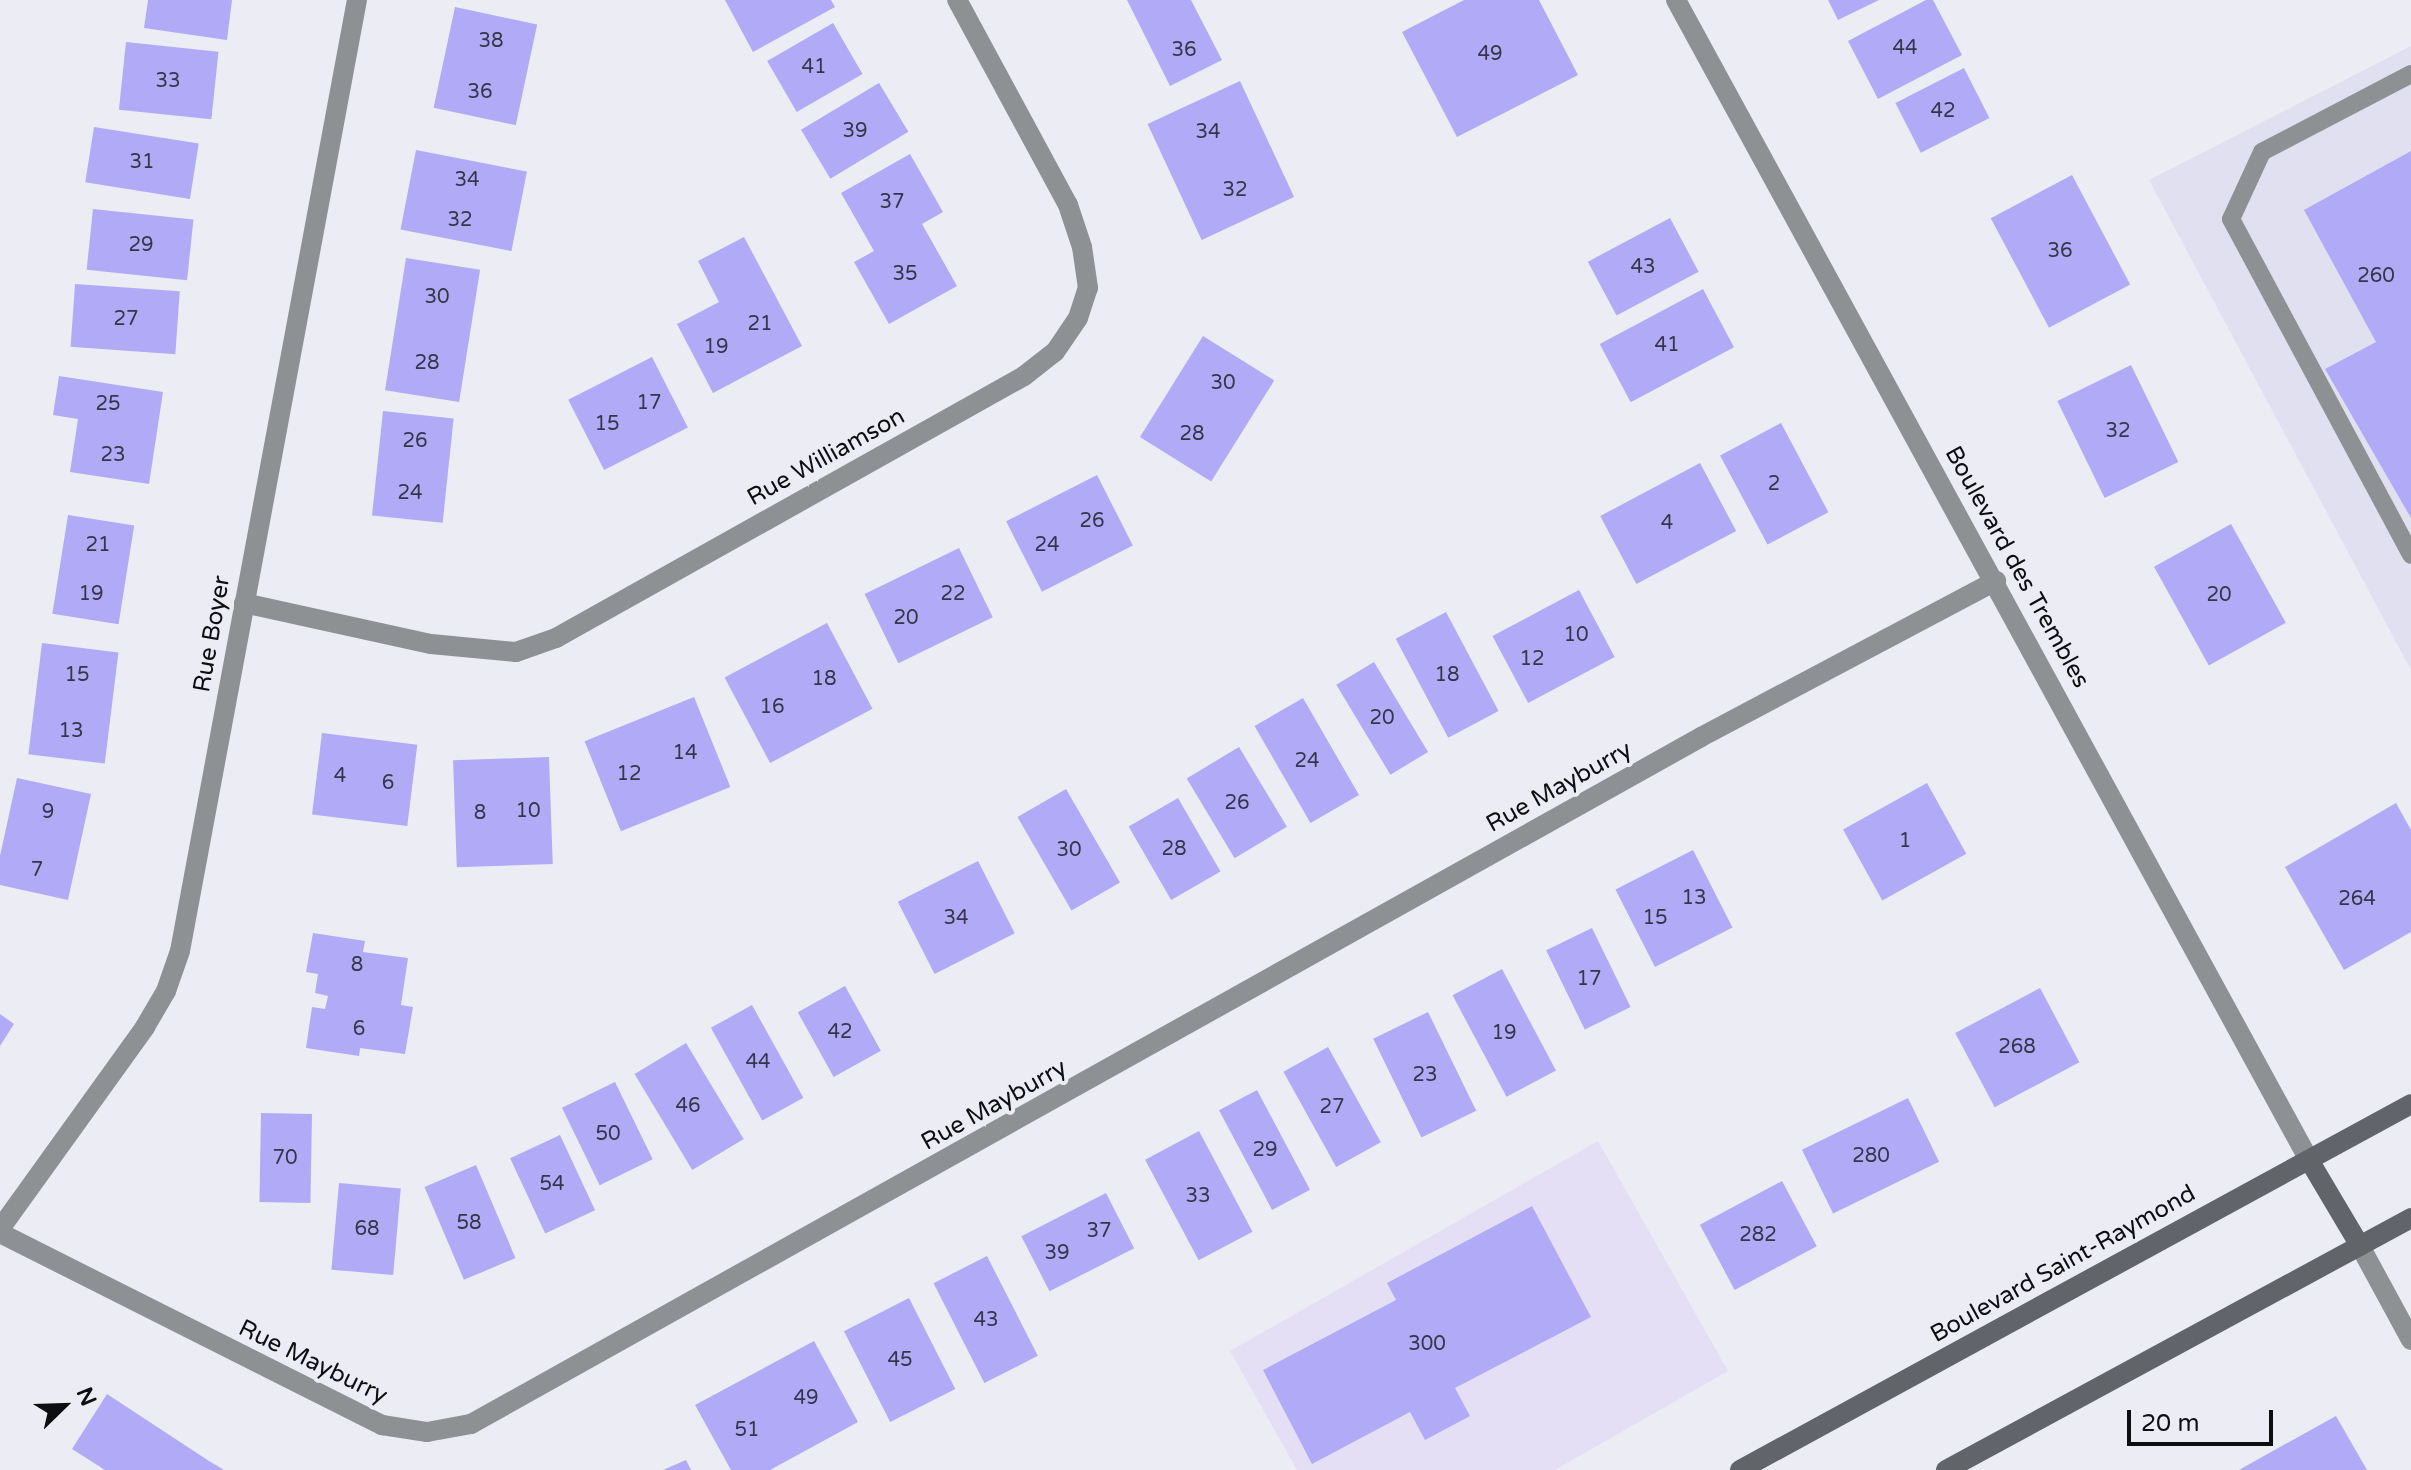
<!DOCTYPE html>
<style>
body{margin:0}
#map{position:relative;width:2411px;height:1470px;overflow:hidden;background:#ececf5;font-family:"Varela Round",sans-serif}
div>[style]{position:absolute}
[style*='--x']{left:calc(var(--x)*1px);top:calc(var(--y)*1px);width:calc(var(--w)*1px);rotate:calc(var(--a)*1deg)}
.built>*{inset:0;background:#e1e0f0}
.education>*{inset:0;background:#e5dff5}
.building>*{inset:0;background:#b1aaf7;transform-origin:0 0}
.service>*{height:18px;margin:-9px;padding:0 9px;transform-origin:9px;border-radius:9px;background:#8e9193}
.minor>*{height:20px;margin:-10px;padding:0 10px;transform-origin:10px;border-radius:10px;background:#8e9193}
.secondary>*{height:20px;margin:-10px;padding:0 10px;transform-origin:10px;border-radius:10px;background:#616569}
span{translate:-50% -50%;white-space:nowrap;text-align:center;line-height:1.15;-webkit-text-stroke:8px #ececf5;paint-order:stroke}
.number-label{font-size:20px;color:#37354a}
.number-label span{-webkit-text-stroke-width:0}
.street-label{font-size:24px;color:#0e0e10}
.north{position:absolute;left:24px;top:1366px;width:80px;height:80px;-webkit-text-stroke:6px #ececf5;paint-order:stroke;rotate:67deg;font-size:22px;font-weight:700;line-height:32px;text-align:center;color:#0e0e10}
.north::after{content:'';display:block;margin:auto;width:28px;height:36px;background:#0e0e10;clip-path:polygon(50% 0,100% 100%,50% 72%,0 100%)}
.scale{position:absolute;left:2127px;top:1410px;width:146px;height:36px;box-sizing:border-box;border:4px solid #0e0e10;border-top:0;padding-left:10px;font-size:24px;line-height:28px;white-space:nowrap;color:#0e0e10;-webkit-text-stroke:6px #ececf5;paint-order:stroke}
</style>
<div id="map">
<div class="built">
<i style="clip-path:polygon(2411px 46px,2411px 670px,2149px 180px)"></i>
</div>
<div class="education">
<i style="clip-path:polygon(1598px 1141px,1728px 1371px,1555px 1470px,1297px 1470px,1230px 1351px)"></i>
</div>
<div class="building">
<i style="clip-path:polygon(148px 0,232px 0,227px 40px,144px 28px)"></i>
<i style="clip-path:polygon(725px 0,831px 0,835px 7px,753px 52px)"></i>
<i style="clip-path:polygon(1127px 0,1191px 0,1222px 60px,1170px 86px)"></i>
<i style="clip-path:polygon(1464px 0,1539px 0,1578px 75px,1457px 137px,1402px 32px)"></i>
<i style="clip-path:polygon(1828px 0,1879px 0,1838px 20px)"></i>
<i style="clip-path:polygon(1926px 0,1933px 0,1962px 55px,1878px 99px,1848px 41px)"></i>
<i style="left:455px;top:7px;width:84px;height:103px;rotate:12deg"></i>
<i style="left:833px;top:23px;width:59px;height:76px;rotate:60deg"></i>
<i style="left:126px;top:42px;width:93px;height:68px;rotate:6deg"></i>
<i style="left:1964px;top:68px;width:56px;height:77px;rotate:63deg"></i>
<i style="left:1240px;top:81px;width:128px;height:102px;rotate:65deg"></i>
<i style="left:879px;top:83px;width:57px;height:91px;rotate:59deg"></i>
<i style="left:94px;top:127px;width:106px;height:56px;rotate:9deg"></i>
<i style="left:416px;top:150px;width:113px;height:81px;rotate:11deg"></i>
<i style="clip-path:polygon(2411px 151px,2411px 518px,2325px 369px,2376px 342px,2304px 210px)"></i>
<i style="clip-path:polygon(910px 154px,943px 212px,922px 224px,957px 286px,889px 324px,854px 262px,874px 251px,841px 193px)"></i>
<i style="left:2072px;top:175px;width:124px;height:92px;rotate:62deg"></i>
<i style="left:93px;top:209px;width:101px;height:61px;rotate:6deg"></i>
<i style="left:1670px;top:218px;width:61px;height:93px;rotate:62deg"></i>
<i style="clip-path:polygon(744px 237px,802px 346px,713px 393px,677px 324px,719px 302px,698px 261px)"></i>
<i style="left:406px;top:258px;width:75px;height:134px;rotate:9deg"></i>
<i style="left:75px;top:284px;width:105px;height:63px;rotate:4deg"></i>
<i style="left:1703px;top:289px;width:66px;height:117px;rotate:62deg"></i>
<i style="left:1203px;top:336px;width:84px;height:119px;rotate:32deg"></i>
<i style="left:652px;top:357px;width:79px;height:94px;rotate:63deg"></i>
<i style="left:2131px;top:365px;width:108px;height:82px;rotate:64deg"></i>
<i style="clip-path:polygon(59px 376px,163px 392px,149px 484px,70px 472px,78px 419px,53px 415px)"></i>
<i style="left:383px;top:411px;width:71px;height:105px;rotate:6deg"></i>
<i style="left:1781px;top:423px;width:101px;height:69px;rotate:62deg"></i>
<i style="left:1700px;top:463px;width:77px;height:113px;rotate:62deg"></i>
<i style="left:1097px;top:475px;width:79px;height:102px;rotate:63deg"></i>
<i style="left:68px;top:515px;width:67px;height:100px;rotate:9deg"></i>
<i style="left:2231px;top:524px;width:113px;height:88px;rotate:61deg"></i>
<i style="left:959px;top:548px;width:77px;height:105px;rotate:64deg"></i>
<i style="left:1579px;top:590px;width:76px;height:98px;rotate:62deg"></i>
<i style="left:1446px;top:612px;width:112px;height:57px;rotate:62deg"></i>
<i style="left:827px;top:623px;width:97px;height:116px;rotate:62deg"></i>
<i style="left:42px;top:643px;width:77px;height:112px;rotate:7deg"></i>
<i style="left:1374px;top:662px;width:105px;height:44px;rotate:59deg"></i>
<i style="left:694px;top:697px;width:97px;height:118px;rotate:68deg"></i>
<i style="left:1303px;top:698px;width:112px;height:56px;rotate:60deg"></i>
<i style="left:322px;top:733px;width:96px;height:82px;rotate:7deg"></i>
<i style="left:1239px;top:747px;width:93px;height:61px;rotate:59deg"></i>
<i style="left:549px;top:757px;width:107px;height:96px;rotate:88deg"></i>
<i style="clip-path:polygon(17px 778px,91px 794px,68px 900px,0 885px,0 856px)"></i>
<i style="left:1927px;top:783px;width:81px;height:96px;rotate:61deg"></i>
<i style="left:1066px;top:789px;width:108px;height:56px;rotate:60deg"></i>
<i style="left:1178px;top:798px;width:85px;height:57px;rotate:60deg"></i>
<i style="clip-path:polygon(2396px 803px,2411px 830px,2411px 932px,2344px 970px,2285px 867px)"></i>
<i style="left:1693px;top:850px;width:87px;height:87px;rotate:63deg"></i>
<i style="left:978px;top:861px;width:81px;height:90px;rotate:63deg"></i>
<i style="left:1592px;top:928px;width:88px;height:51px;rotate:64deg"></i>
<i style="clip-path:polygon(313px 933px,365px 941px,363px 952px,408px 958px,401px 1005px,413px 1007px,405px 1054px,360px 1048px,359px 1056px,306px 1048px,312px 1007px,325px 1009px,328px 996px,315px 993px,318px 974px,306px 972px)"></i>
<i style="left:1502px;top:969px;width:115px;height:56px;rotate:62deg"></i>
<i style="left:845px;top:986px;width:74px;height:54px;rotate:61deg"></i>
<i style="left:2040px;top:988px;width:84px;height:96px;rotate:62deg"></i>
<i style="left:752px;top:1005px;width:106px;height:47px;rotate:61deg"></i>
<i style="left:1428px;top:1012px;width:110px;height:61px;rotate:64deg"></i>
<i style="clip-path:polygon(0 1014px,14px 1024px,0 1046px)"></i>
<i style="left:686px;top:1043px;width:112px;height:60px;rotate:59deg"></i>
<i style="left:1328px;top:1047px;width:109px;height:51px;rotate:61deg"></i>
<i style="left:615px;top:1082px;width:86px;height:59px;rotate:64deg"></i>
<i style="left:1257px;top:1090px;width:113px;height:43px;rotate:62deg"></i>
<i style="left:1908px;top:1098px;width:71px;height:118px;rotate:64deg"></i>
<i style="left:261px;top:1113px;width:51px;height:89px;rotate:1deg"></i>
<i style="left:1199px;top:1131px;width:114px;height:61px;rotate:62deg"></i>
<i style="left:560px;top:1135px;width:83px;height:55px;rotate:65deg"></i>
<i style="left:476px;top:1165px;width:101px;height:56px;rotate:67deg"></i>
<i style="left:1782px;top:1181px;width:74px;height:93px;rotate:62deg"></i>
<i style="left:339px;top:1183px;width:62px;height:87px;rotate:5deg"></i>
<i style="left:1106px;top:1193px;width:62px;height:95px;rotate:63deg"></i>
<i style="clip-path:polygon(1532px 1206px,1591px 1317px,1455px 1388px,1470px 1416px,1425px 1440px,1410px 1412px,1312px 1464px,1263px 1370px,1396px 1300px,1387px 1283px)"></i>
<i style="left:987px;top:1256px;width:112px;height:60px;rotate:63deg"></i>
<i style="left:909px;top:1298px;width:102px;height:73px;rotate:63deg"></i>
<i style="clip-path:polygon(814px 1341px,858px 1422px,770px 1470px,731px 1470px,695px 1405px)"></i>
<i style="clip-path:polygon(107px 1394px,209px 1461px,224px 1470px,105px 1470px,72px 1449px)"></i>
<i style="clip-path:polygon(2336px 1416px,2367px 1470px,2239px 1470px,2262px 1457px)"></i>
<i style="clip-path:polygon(686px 1460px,691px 1470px,663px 1470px)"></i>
</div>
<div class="service">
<i style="--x:2411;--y:74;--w:168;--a:152.4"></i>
<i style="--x:2262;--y:152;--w:74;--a:114.8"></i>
<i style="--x:2231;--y:219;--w:381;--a:61.8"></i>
</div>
<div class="minor">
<i style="--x:1676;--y:0;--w:1321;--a:61.38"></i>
<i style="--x:244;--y:603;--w:191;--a:12.4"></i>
<i style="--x:431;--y:644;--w:85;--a:5.4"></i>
<i style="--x:516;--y:652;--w:42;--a:-19.3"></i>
<i style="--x:556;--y:638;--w:536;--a:-29.24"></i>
<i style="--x:1024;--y:376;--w:39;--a:-38"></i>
<i style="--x:1055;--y:352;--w:41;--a:-55.9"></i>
<i style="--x:1078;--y:318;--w:32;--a:-72"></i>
<i style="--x:1088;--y:288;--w:41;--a:-98.3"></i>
<i style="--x:1082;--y:247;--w:44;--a:-108.4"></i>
<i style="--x:1068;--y:205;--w:233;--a:-118.4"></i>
<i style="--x:0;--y:1229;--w:249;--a:-54.3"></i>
<i style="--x:145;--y:1027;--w:42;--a:-59.7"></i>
<i style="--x:166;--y:991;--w:42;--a:-70.7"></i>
<i style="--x:180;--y:951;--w:967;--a:-79.46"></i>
<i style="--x:0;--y:1233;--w:428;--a:26.7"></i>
<i style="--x:382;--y:1425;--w:46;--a:8.8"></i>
<i style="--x:427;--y:1432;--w:45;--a:-10.3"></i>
<i style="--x:471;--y:1424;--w:1409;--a:-29.18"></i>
<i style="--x:1701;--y:737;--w:334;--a:-27.9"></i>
<i style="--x:2360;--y:1246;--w:107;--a:61.5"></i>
</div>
<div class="secondary">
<i style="--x:2309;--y:1160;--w:100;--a:59.3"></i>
<i style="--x:1740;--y:1470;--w:764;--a:-28.61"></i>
<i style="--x:1946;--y:1470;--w:529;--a:-28.45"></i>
</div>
<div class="number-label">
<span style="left:491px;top:41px">38</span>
<span style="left:1905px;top:48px">44</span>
<span style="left:1184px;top:50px">36</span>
<span style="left:1490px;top:54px">49</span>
<span style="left:814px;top:67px">41</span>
<span style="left:168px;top:81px">33</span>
<span style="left:480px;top:92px">36</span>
<span style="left:1943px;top:111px">42</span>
<span style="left:855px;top:131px">39</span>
<span style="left:1208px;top:132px">34</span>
<span style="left:142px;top:162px">31</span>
<span style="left:467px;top:180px">34</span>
<span style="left:1235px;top:190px">32</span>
<span style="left:892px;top:202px">37</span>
<span style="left:460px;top:220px">32</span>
<span style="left:141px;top:245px">29</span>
<span style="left:2060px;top:251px">36</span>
<span style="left:1643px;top:267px">43</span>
<span style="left:905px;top:274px">35</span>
<span style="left:2376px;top:276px">260</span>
<span style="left:437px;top:297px">30</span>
<span style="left:126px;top:319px">27</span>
<span style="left:760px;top:324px">21</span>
<span style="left:1667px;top:345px">41</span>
<span style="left:716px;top:347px">19</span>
<span style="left:427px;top:363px">28</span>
<span style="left:1223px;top:383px">30</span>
<span style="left:649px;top:403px">17</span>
<span style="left:108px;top:404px">25</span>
<span style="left:607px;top:424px">15</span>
<span style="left:2118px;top:431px">32</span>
<span style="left:1192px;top:434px">28</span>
<span style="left:415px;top:441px">26</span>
<span style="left:113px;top:455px">23</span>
<span style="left:1774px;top:484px">2</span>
<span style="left:410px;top:493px">24</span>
<span style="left:1092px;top:521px">26</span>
<span style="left:1667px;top:523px">4</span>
<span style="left:98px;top:545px">21</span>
<span style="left:1047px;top:545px">24</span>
<span style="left:91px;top:594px">19</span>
<span style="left:953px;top:594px">22</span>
<span style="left:2219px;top:595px">20</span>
<span style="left:906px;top:618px">20</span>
<span style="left:1576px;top:635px">10</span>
<span style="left:1532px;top:659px">12</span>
<span style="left:77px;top:675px">15</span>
<span style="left:1447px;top:675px">18</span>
<span style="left:824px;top:679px">18</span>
<span style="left:772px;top:707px">16</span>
<span style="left:1382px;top:718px">20</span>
<span style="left:71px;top:731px">13</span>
<span style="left:685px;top:753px">14</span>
<span style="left:1307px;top:761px">24</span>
<span style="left:629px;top:774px">12</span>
<span style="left:340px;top:776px">4</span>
<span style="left:388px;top:783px">6</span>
<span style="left:1237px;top:803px">26</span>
<span style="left:528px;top:811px">10</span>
<span style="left:48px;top:812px">9</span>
<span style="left:480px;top:813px">8</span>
<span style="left:1905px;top:841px">1</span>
<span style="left:1174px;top:849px">28</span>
<span style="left:1069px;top:850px">30</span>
<span style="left:37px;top:870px">7</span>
<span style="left:1694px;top:898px">13</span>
<span style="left:2357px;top:899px">264</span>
<span style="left:956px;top:918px">34</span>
<span style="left:1655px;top:918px">15</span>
<span style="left:357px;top:965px">8</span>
<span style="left:1589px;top:979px">17</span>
<span style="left:359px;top:1029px">6</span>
<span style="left:840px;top:1032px">42</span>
<span style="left:1504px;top:1033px">19</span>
<span style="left:2017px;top:1047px">268</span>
<span style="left:758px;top:1062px">44</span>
<span style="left:1425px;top:1075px">23</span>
<span style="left:688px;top:1106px">46</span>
<span style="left:1332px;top:1107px">27</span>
<span style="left:608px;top:1134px">50</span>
<span style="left:1265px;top:1150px">29</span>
<span style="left:1871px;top:1156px">280</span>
<span style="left:285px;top:1158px">70</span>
<span style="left:552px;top:1184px">54</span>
<span style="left:1198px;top:1196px">33</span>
<span style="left:469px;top:1223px">58</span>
<span style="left:367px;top:1229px">68</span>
<span style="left:1099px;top:1231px">37</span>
<span style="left:1758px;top:1235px">282</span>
<span style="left:1057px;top:1253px">39</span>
<span style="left:986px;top:1320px">43</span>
<span style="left:1427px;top:1344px">300</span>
<span style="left:900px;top:1360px">45</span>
<span style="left:806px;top:1398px">49</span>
<span style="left:747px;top:1430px">51</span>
</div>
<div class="street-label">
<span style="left:826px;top:457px;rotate:-29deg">Rue Williamson</span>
<span style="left:2017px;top:567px;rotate:61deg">Boulevard des Trembles</span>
<span style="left:212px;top:634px;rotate:-80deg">Rue Boyer</span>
<span style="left:1559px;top:787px;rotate:-29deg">Rue Mayburry</span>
<span style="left:994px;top:1105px;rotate:-29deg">Rue Mayburry</span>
<span style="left:2063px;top:1264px;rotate:-29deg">Boulevard Saint-Raymond</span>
<span style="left:313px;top:1362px;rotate:26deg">Rue Mayburry</span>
</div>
<div class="north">N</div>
<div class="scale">20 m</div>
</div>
